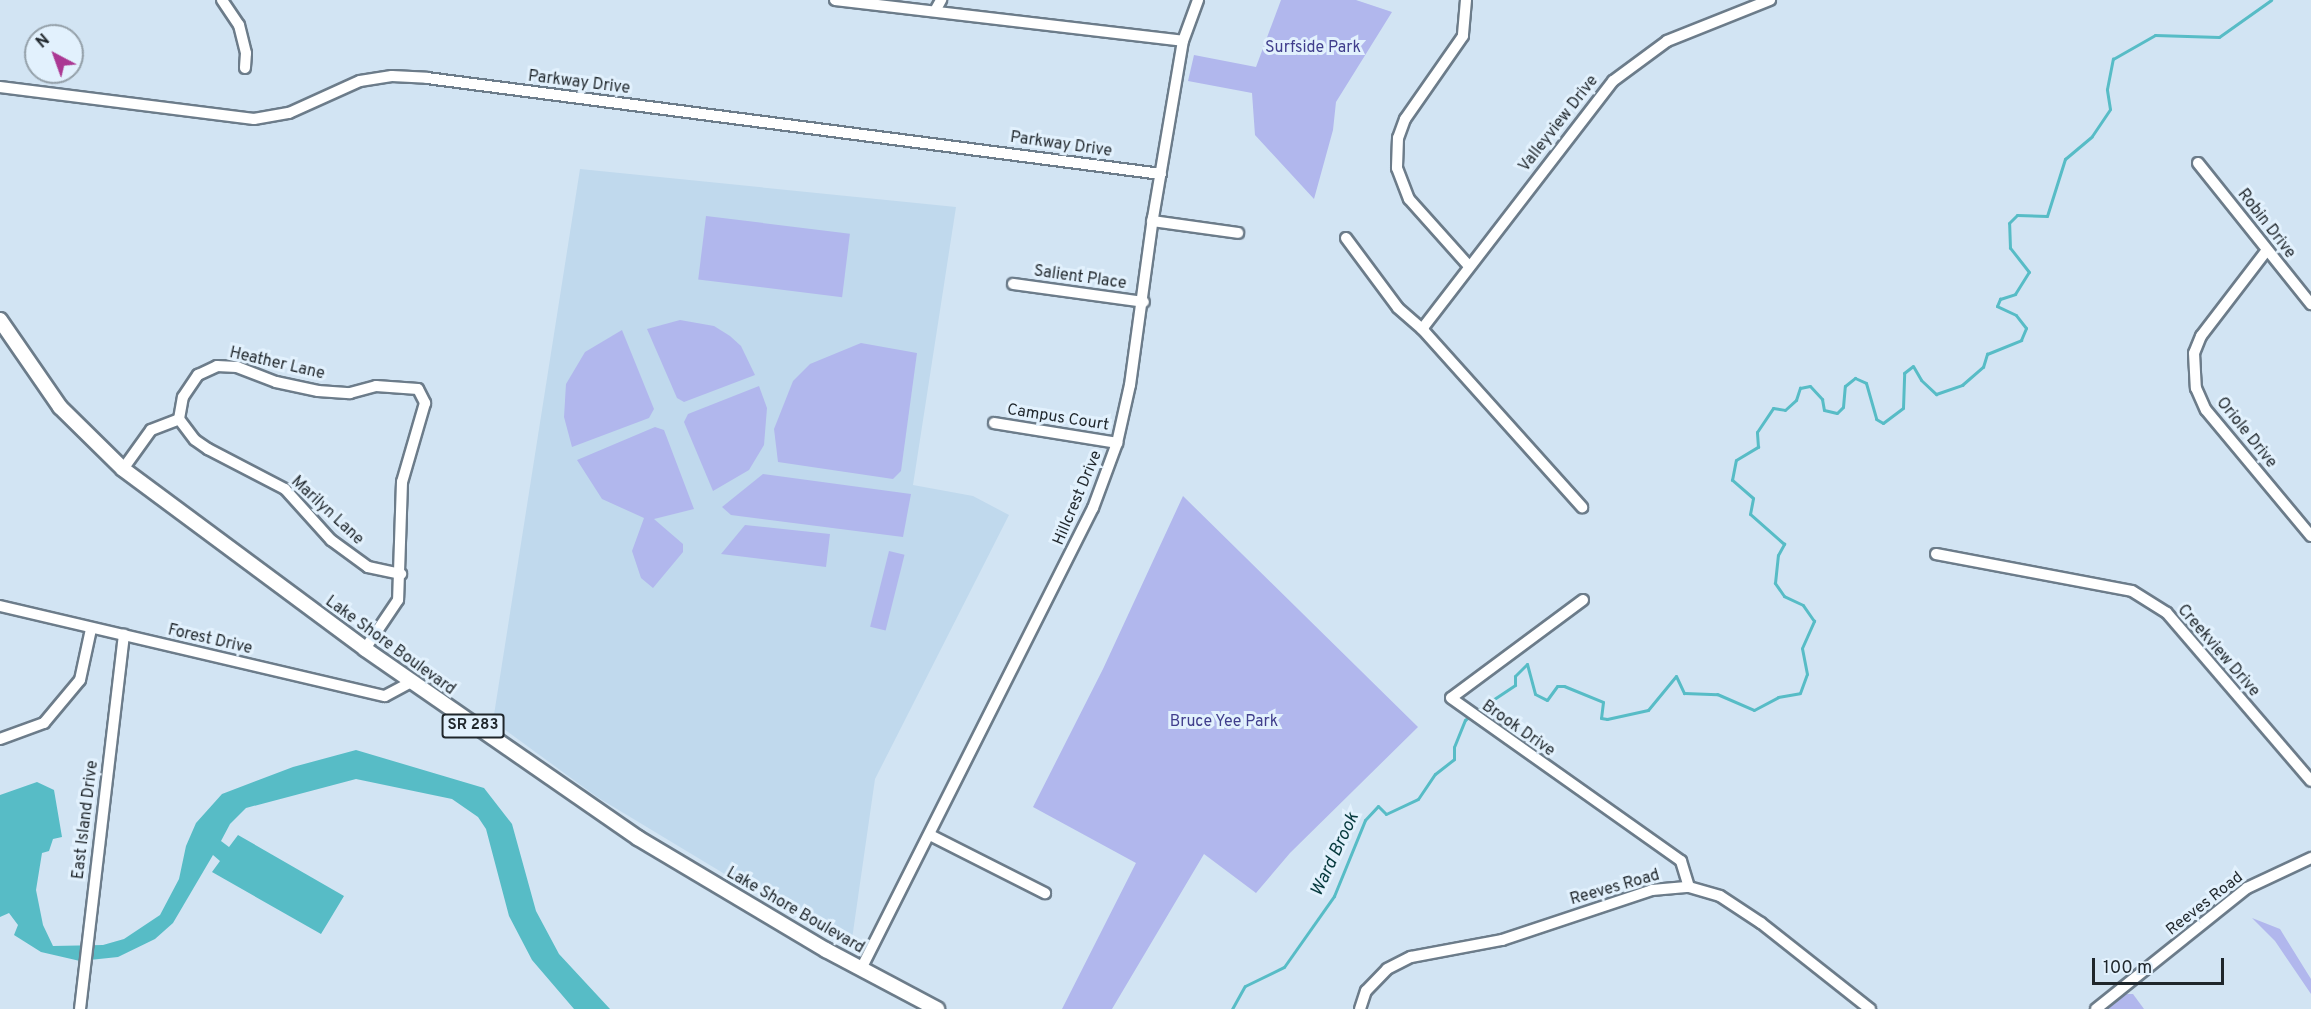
<!DOCTYPE html>
<style>
body{margin:0}
#map{position:relative;width:2311px;height:1009px;overflow:hidden;background:#d2e4f3;font-family:Overpass,sans-serif}
div>[style]{position:absolute}
[style*='--x']{left:calc(var(--x)*1px);top:calc(var(--y)*1px);width:calc(var(--w)*1px);rotate:calc(var(--a)*1deg)}
.built>*{inset:0;background:#c0d9ed}
.green>*{inset:0;background:#b1b7ed;transform-origin:0 0}
.water>*{inset:0;background:#57bcc6}
.stream>*{height:3px;margin:-1.5px;padding:0 1.5px;transform-origin:1.5px;border-radius:1.5px;background:#57bcc6}
.roads{filter:drop-shadow(2px 0 #6c7c8a) drop-shadow(-2px 0 #6c7c8a) drop-shadow(0 2px #6c7c8a) drop-shadow(0 -2px #6c7c8a)}
.minor>*{height:10px;margin:-5px;padding:0 5px;transform-origin:5px;border-radius:5px;background:#fff}
.major>*{height:14px;margin:-7px;padding:0 7px;transform-origin:7px;border-radius:7px;background:#fff}
span{translate:-50% -50%;white-space:nowrap;text-align:center;line-height:1.15;-webkit-text-stroke:6px #e2f1fd;paint-order:stroke}
.shield-label span{padding:2px 4px;background:#e2f1fd;border:2px solid;border-radius:4px;-webkit-text-stroke-width:0}
.shield-label{font-size:15px;color:#1f262b;font-weight:700}
.park-label{font-size:16px;color:#403e8c}
.street-label{font-size:16px;color:#1f262b}
.water-label{font-size:18px;color:#06393d;font-style:italic}
.north{position:absolute;left:24px;top:24px;width:60px;height:60px;box-sizing:border-box;background:#e2f1fd;border:2px solid #94a0a9;border-radius:50%;rotate:319deg;font-size:16px;font-weight:700;line-height:24px;text-align:center;color:#1f262b}
.north::after{content:'';display:block;margin:auto;width:21px;height:27px;background:#ab3893;clip-path:polygon(50% 0,100% 100%,50% 72%,0 100%)}
.scale{position:absolute;left:2092px;top:958px;width:132px;height:27px;box-sizing:border-box;border:3px solid #1f262b;border-top:0;padding-left:8px;font-size:18px;line-height:21px;white-space:nowrap;color:#1f262b;-webkit-text-stroke:4px #e2f1fd;paint-order:stroke}
</style>
<div id="map">
<div class="built">
<i style="clip-path:polygon(580px 169px,956px 207px,913px 485px,973px 496px,1009px 515px,875px 779px,851px 946px,847px 948px,597px 797px,493px 721px)"></i>
</div>
<div class="green">
<i style="clip-path:polygon(1281px 0,1356px 0,1392px 12px,1336px 102px,1333px 130px,1314px 199px,1255px 135px,1252px 93px,1188px 81px,1194px 55px,1256px 67px)"></i>
<i style="left:706px;top:216px;width:145px;height:64px;rotate:7deg"></i>
<i style="clip-path:polygon(680px 320px,714px 326px,730px 336px,741px 346px,755px 375px,684px 402px,677px 398px,647px 329px)"></i>
<i style="clip-path:polygon(622px 330px,654px 409px,649px 418px,572px 447px,564px 417px,566px 384px,585px 352px)"></i>
<i style="clip-path:polygon(861px 343px,917px 353px,901px 471px,893px 479px,778px 462px,774px 429px,793px 381px,810px 364px)"></i>
<i style="clip-path:polygon(759px 386px,767px 408px,764px 445px,749px 470px,713px 491px,684px 422px,688px 414px)"></i>
<i style="clip-path:polygon(655px 427px,664px 430px,694px 509px,654px 519px,683px 544px,683px 552px,653px 588px,641px 578px,632px 551px,644px 518px,602px 499px,577px 460px)"></i>
<i style="clip-path:polygon(763px 474px,911px 494px,903px 537px,731px 515px,722px 507px)"></i>
<i style="clip-path:polygon(1183px 496px,1418px 727px,1290px 853px,1256px 893px,1204px 854px,1112px 1009px,1062px 1009px,1136px 863px,1033px 807px,1103px 669px)"></i>
<i style="clip-path:polygon(745px 525px,830px 534px,826px 567px,721px 554px)"></i>
<i style="left:889px;top:551px;width:16px;height:78px;rotate:14deg"></i>
<i style="clip-path:polygon(2252px 918px,2280px 929px,2311px 979px,2311px 994px,2275px 941px)"></i>
<i style="clip-path:polygon(2124px 994px,2133px 994px,2144px 1009px,2108px 1009px)"></i>
</div>
<div class="water">
<i style="clip-path:polygon(356px 750px,484px 788px,512px 824px,536px 911px,559px 954px,610px 1009px,574px 1009px,532px 960px,509px 916px,486px 829px,478px 817px,452px 799px,356px 779px,246px 808px,230px 824px,221px 841px,229px 847px,238px 835px,344px 896px,321px 934px,212px 872px,220px 861px,213px 855px,173px 923px,155px 939px,118px 957px,80px 961px,41px 952px,14px 935px,18px 925px,9px 913px,0 917px,0 795px,37px 782px,54px 790px,62px 837px,53px 839px,49px 851px,42px 853px,36px 890px,43px 925px,53px 946px,103px 945px,124px 939px,160px 915px,179px 879px,186px 846px,196px 823px,222px 794px,293px 767px)"></i>
</div>
<div class="stream">
<i style="--x:1476;--y:711;--w:47;--a:-33.7"></i>
<i style="--x:1515;--y:685;--w:9;--a:-90"></i>
<i style="--x:1515;--y:676;--w:17;--a:-45"></i>
<i style="--x:1527;--y:664;--w:31;--a:75"></i>
<i style="--x:1535;--y:694;--w:13;--a:27"></i>
<i style="--x:1547;--y:700;--w:17;--a:-54"></i>
<i style="--x:1557;--y:686;--w:7;--a:0"></i>
<i style="--x:1564;--y:686;--w:42;--a:22.3"></i>
<i style="--x:1603;--y:702;--w:16;--a:97"></i>
<i style="--x:1601;--y:718;--w:6;--a:9"></i>
<i style="--x:1607;--y:719;--w:42;--a:-12.4"></i>
<i style="--x:1648;--y:710;--w:44;--a:-50.5"></i>
<i style="--x:1676;--y:676;--w:19;--a:65"></i>
<i style="--x:1684;--y:693;--w:33;--a:2"></i>
<i style="--x:1717;--y:694;--w:40;--a:23.4"></i>
<i style="--x:1754;--y:710;--w:27;--a:-28"></i>
<i style="--x:1778;--y:697;--w:22;--a:-10"></i>
<i style="--x:1800;--y:693;--w:20;--a:-70"></i>
<i style="--x:1807;--y:674;--w:26;--a:-101"></i>
<i style="--x:1802;--y:648;--w:30;--a:-66"></i>
<i style="--x:1814;--y:621;--w:19;--a:-125"></i>
<i style="--x:1803;--y:605;--w:21;--a:-155"></i>
<i style="--x:1784;--y:596;--w:16;--a:-125"></i>
<i style="--x:1775;--y:583;--w:28;--a:-84"></i>
<i style="--x:1778;--y:555;--w:13;--a:-61"></i>
<i style="--x:1784;--y:544;--w:45;--a:-138.6"></i>
<i style="--x:1750;--y:514;--w:16;--a:-79"></i>
<i style="--x:1753;--y:498;--w:28;--a:-139"></i>
<i style="--x:1732;--y:480;--w:20;--a:-79"></i>
<i style="--x:1736;--y:460;--w:26;--a:-31"></i>
<i style="--x:1758;--y:447;--w:15;--a:-94"></i>
<i style="--x:1757;--y:432;--w:29;--a:-56"></i>
<i style="--x:1773;--y:408;--w:12;--a:9"></i>
<i style="--x:1785;--y:410;--w:15;--a:-42"></i>
<i style="--x:1796;--y:400;--w:13;--a:-72"></i>
<i style="--x:1800;--y:388;--w:10;--a:-11"></i>
<i style="--x:1810;--y:386;--w:18;--a:47"></i>
<i style="--x:1822;--y:399;--w:11;--a:80"></i>
<i style="--x:1824;--y:410;--w:13;--a:13"></i>
<i style="--x:1837;--y:413;--w:8;--a:-45"></i>
<i style="--x:1843;--y:407;--w:21;--a:-85"></i>
<i style="--x:1845;--y:386;--w:13;--a:-39"></i>
<i style="--x:1855;--y:378;--w:12;--a:24"></i>
<i style="--x:1866;--y:383;--w:37;--a:74"></i>
<i style="--x:1876;--y:419;--w:8;--a:30"></i>
<i style="--x:1883;--y:423;--w:25;--a:-37"></i>
<i style="--x:1903;--y:408;--w:35;--a:-88"></i>
<i style="--x:1904;--y:373;--w:11;--a:-38"></i>
<i style="--x:1913;--y:366;--w:16;--a:60"></i>
<i style="--x:1921;--y:380;--w:21;--a:43"></i>
<i style="--x:1936;--y:394;--w:28;--a:-19"></i>
<i style="--x:1962;--y:385;--w:28;--a:-41"></i>
<i style="--x:1983;--y:367;--w:14;--a:-73"></i>
<i style="--x:1987;--y:354;--w:37;--a:-22"></i>
<i style="--x:2021;--y:340;--w:13;--a:-67"></i>
<i style="--x:2026;--y:328;--w:16;--a:-128"></i>
<i style="--x:2016;--y:315;--w:21;--a:-155"></i>
<i style="--x:1997;--y:306;--w:8;--a:-67"></i>
<i style="--x:2000;--y:299;--w:16;--a:-18"></i>
<i style="--x:2015;--y:294;--w:26;--a:-58"></i>
<i style="--x:2029;--y:272;--w:31;--a:-128"></i>
<i style="--x:2010;--y:248;--w:25;--a:-92"></i>
<i style="--x:2009;--y:223;--w:11;--a:-45"></i>
<i style="--x:2017;--y:215;--w:30;--a:2"></i>
<i style="--x:2047;--y:216;--w:60;--a:-72.5"></i>
<i style="--x:2065;--y:159;--w:35;--a:-40"></i>
<i style="--x:2092;--y:136;--w:32;--a:-56"></i>
<i style="--x:2110;--y:109;--w:20;--a:-99"></i>
<i style="--x:2107;--y:89;--w:31;--a:-79"></i>
<i style="--x:2113;--y:59;--w:48;--a:-29.7"></i>
<i style="--x:2155;--y:35;--w:64;--a:1.8"></i>
<i style="--x:2219;--y:37;--w:64;--a:-35.4"></i>
<i style="--x:1232;--y:1009;--w:26;--a:-61"></i>
<i style="--x:1245;--y:986;--w:43;--a:-26"></i>
<i style="--x:1284;--y:967;--w:87;--a:-54.8"></i>
<i style="--x:1334;--y:896;--w:82;--a:-67.8"></i>
<i style="--x:1365;--y:820;--w:19;--a:-47"></i>
<i style="--x:1378;--y:806;--w:11;--a:45"></i>
<i style="--x:1386;--y:814;--w:35;--a:-25"></i>
<i style="--x:1418;--y:799;--w:30;--a:-56"></i>
<i style="--x:1435;--y:774;--w:24;--a:-38"></i>
<i style="--x:1454;--y:759;--w:12;--a:-90"></i>
<i style="--x:1454;--y:747;--w:29;--a:-68"></i>
<i style="--x:1465;--y:720;--w:8;--a:-40"></i>
</div>
<div class="roads">
<div class="minor">
<i style="--x:222;--y:0;--w:30;--a:56"></i>
<i style="--x:239;--y:25;--w:29;--a:76"></i>
<i style="--x:246;--y:53;--w:15;--a:94"></i>
<i style="--x:835;--y:0;--w:350;--a:6.7"></i>
<i style="--x:1466;--y:0;--w:36;--a:95"></i>
<i style="--x:1463;--y:36;--w:101;--a:124.9"></i>
<i style="--x:1405;--y:119;--w:20;--a:110"></i>
<i style="--x:1398;--y:138;--w:30;--a:92"></i>
<i style="--x:1397;--y:168;--w:33;--a:69"></i>
<i style="--x:1409;--y:199;--w:90;--a:48.2"></i>
<i style="--x:935;--y:11;--w:13;--a:-61"></i>
<i style="--x:0;--y:87;--w:256;--a:7.2"></i>
<i style="--x:254;--y:119;--w:36;--a:-10"></i>
<i style="--x:289;--y:113;--w:78;--a:-24.3"></i>
<i style="--x:360;--y:81;--w:32;--a:-9"></i>
<i style="--x:392;--y:76;--w:35;--a:3"></i>
<i style="--x:427;--y:78;--w:740;--a:7.45"></i>
<i style="--x:2198;--y:163;--w:181;--a:51.3"></i>
<i style="--x:1152;--y:221;--w:87;--a:7.9"></i>
<i style="--x:1346;--y:238;--w:87;--a:53.4"></i>
<i style="--x:1398;--y:308;--w:35;--a:41"></i>
<i style="--x:1424;--y:331;--w:237;--a:48.1"></i>
<i style="--x:2267;--y:250;--w:108;--a:127.5"></i>
<i style="--x:2201;--y:336;--w:18;--a:112"></i>
<i style="--x:2194;--y:353;--w:35;--a:87"></i>
<i style="--x:2196;--y:388;--w:24;--a:66"></i>
<i style="--x:2206;--y:410;--w:164;--a:50.2"></i>
<i style="--x:1013;--y:284;--w:132;--a:7.8"></i>
<i style="--x:1422;--y:329;--w:313;--a:-52.4"></i>
<i style="--x:1613;--y:81;--w:67;--a:-36.5"></i>
<i style="--x:1667;--y:41;--w:111;--a:-21.7"></i>
<i style="--x:179;--y:419;--w:26;--a:53"></i>
<i style="--x:195;--y:440;--w:16;--a:35"></i>
<i style="--x:208;--y:449;--w:87;--a:27.5"></i>
<i style="--x:285;--y:489;--w:69;--a:48"></i>
<i style="--x:331;--y:540;--w:46;--a:36.1"></i>
<i style="--x:368;--y:567;--w:34;--a:12"></i>
<i style="--x:994;--y:423;--w:125;--a:9.2"></i>
<i style="--x:123;--y:469;--w:48;--a:-54.3"></i>
<i style="--x:151;--y:430;--w:30;--a:-21"></i>
<i style="--x:179;--y:419;--w:22;--a:-80"></i>
<i style="--x:183;--y:397;--w:27;--a:-56"></i>
<i style="--x:198;--y:375;--w:21;--a:-25"></i>
<i style="--x:217;--y:366;--w:20;--a:3"></i>
<i style="--x:237;--y:367;--w:42;--a:21"></i>
<i style="--x:276;--y:382;--w:43;--a:12.1"></i>
<i style="--x:318;--y:391;--w:32;--a:4"></i>
<i style="--x:350;--y:393;--w:27;--a:-15"></i>
<i style="--x:376;--y:386;--w:42;--a:4.1"></i>
<i style="--x:418;--y:389;--w:16;--a:63"></i>
<i style="--x:425;--y:403;--w:82;--a:106.2"></i>
<i style="--x:402;--y:482;--w:118;--a:91.9"></i>
<i style="--x:398;--y:600;--w:59;--a:124"></i>
<i style="--x:1936;--y:554;--w:199;--a:10.7"></i>
<i style="--x:2132;--y:591;--w:41;--a:32.2"></i>
<i style="--x:2167;--y:613;--w:221;--a:49.4"></i>
<i style="--x:1583;--y:600;--w:164;--a:143.4"></i>
<i style="--x:1451;--y:698;--w:282;--a:35.3"></i>
<i style="--x:1681;--y:861;--w:27;--a:73"></i>
<i style="--x:0;--y:606;--w:395;--a:13.2"></i>
<i style="--x:385;--y:696;--w:30;--a:-28"></i>
<i style="--x:0;--y:739;--w:47;--a:-20"></i>
<i style="--x:44;--y:723;--w:56;--a:-50.1"></i>
<i style="--x:80;--y:680;--w:52;--a:-77.8"></i>
<i style="--x:930;--y:835;--w:129;--a:26.8"></i>
<i style="--x:862;--y:967;--w:514;--a:-63.29"></i>
<i style="--x:1093;--y:508;--w:69;--a:-69.7"></i>
<i style="--x:1117;--y:443;--w:59;--a:-77.4"></i>
<i style="--x:1130;--y:385;--w:169;--a:-82.2"></i>
<i style="--x:1153;--y:218;--w:180;--a:-80.4"></i>
<i style="--x:1183;--y:41;--w:44;--a:-69.9"></i>
<i style="--x:80;--y:1009;--w:377;--a:-83.3"></i>
<i style="--x:1360;--y:1009;--w:19;--a:-72"></i>
<i style="--x:1366;--y:991;--w:30;--a:-46"></i>
<i style="--x:1387;--y:969;--w:27;--a:-27"></i>
<i style="--x:1411;--y:957;--w:93;--a:-10.6"></i>
<i style="--x:1502;--y:940;--w:158;--a:-18.4"></i>
<i style="--x:1652;--y:890;--w:37;--a:-5"></i>
<i style="--x:1689;--y:887;--w:32;--a:16"></i>
<i style="--x:1720;--y:896;--w:49;--a:33.4"></i>
<i style="--x:1761;--y:923;--w:139;--a:38.3"></i>
<i style="--x:2096;--y:1009;--w:193;--a:-38.7"></i>
<i style="--x:2247;--y:888;--w:71;--a:-25.1"></i>
</div>
<div class="major">
<i style="--x:0;--y:320;--w:106;--a:55.4"></i>
<i style="--x:60;--y:407;--w:88;--a:44.5"></i>
<i style="--x:123;--y:469;--w:302;--a:36.6"></i>
<i style="--x:365;--y:649;--w:332;--a:34.7"></i>
<i style="--x:638;--y:838;--w:219;--a:30.8"></i>
<i style="--x:826;--y:950;--w:126;--a:28"></i>
</div>
</div>
<div class="shield-label">
<span style="left:473px;top:726px">SR 283</span>
</div>
<div class="park-label">
<span style="left:1313px;top:48px">Surfside Park</span>
<span style="left:1224px;top:722px">Bruce Yee Park</span>
</div>
<div class="street-label">
<span style="left:579px;top:83px;rotate:7deg">Parkway Drive</span>
<span style="left:1559px;top:124px;rotate:-52deg">Valleyview Drive</span>
<span style="left:1061px;top:145px;rotate:8deg">Parkway Drive</span>
<span style="left:2266px;top:224px;rotate:52deg">Robin Drive</span>
<span style="left:1080px;top:278px;rotate:8deg">Salient Place</span>
<span style="left:277px;top:364px;rotate:13deg">Heather Lane</span>
<span style="left:1058px;top:418px;rotate:9deg">Campus Court</span>
<span style="left:2246px;top:433px;rotate:51deg">Oriole Drive</span>
<span style="left:1078px;top:498px;rotate:-67deg">Hillcrest Drive</span>
<span style="left:327px;top:511px;rotate:43deg">Marilyn Lane</span>
<span style="left:210px;top:640px;rotate:13deg">Forest Drive</span>
<span style="left:390px;top:646px;rotate:36deg">Lake Shore Boulevard</span>
<span style="left:2218px;top:651px;rotate:49deg">Creekview Drive</span>
<span style="left:1518px;top:729px;rotate:35deg">Brook Drive</span>
<span style="left:86px;top:820px;rotate:-83deg">East Island Drive</span>
<span style="left:1615px;top:888px;rotate:-16deg">Reeves Road</span>
<span style="left:2205px;top:904px;rotate:-38deg">Reeves Road</span>
<span style="left:795px;top:911px;rotate:30deg">Lake Shore Boulevard</span>
</div>
<div class="water-label">
<span style="left:1336px;top:855px;rotate:-65deg">Ward Brook</span>
</div>
<div class="north">N</div>
<div class="scale">100 m</div>
</div>
